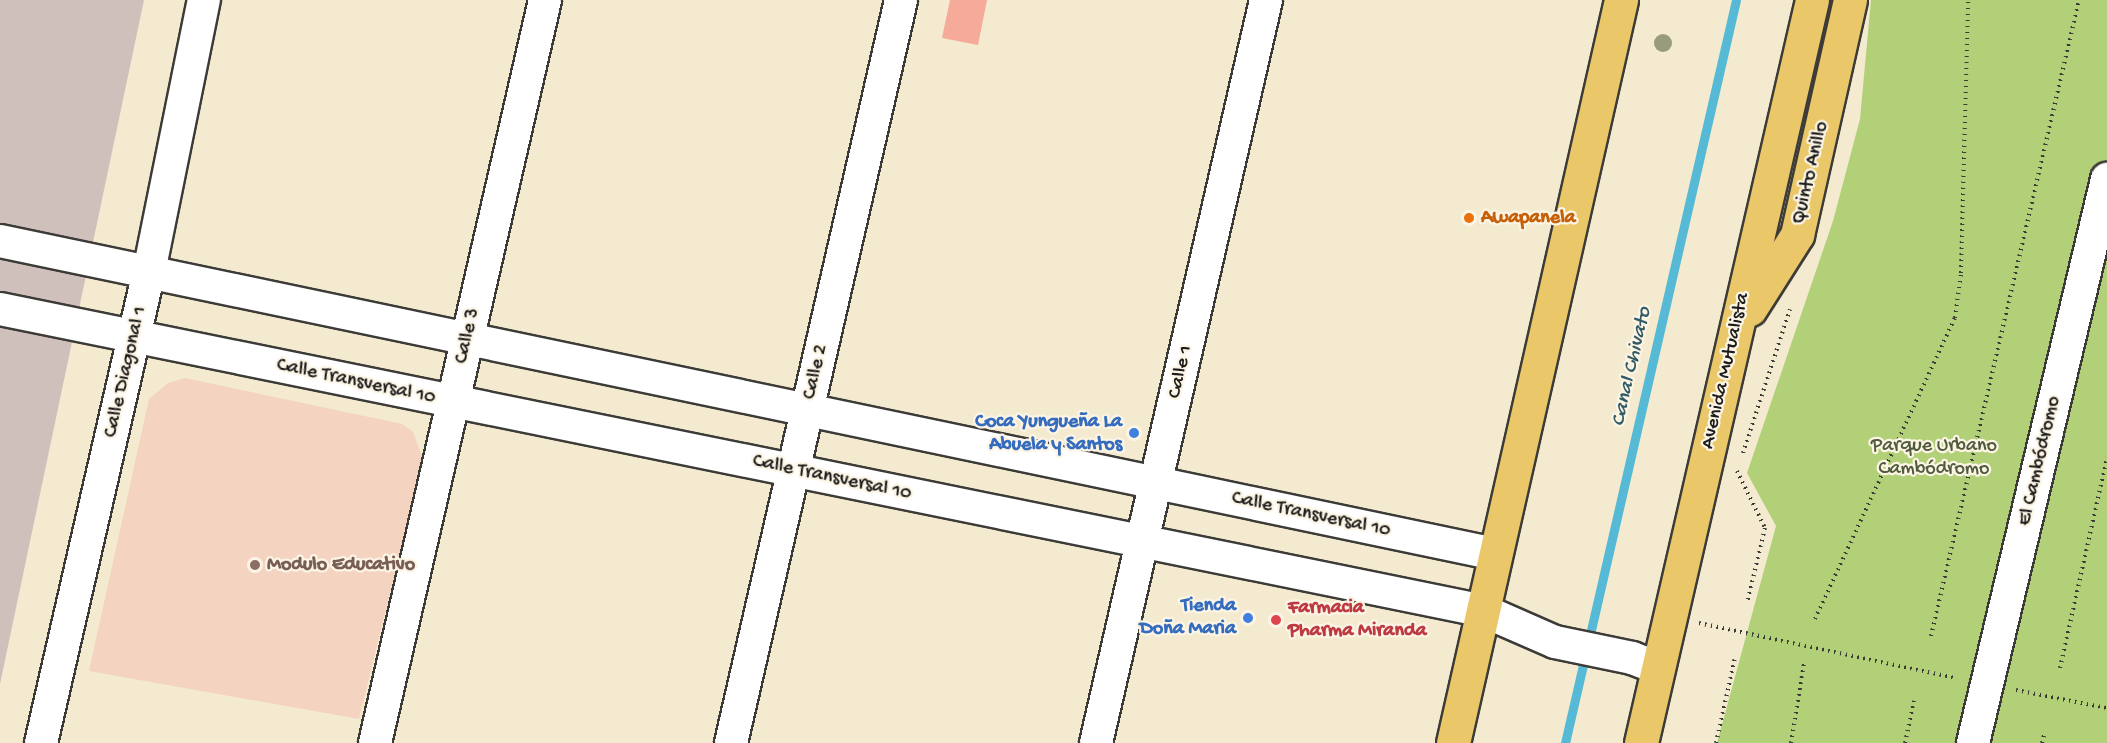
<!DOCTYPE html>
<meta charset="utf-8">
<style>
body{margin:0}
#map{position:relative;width:2107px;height:743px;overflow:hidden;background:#f3ead0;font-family:"Gochi Hand",sans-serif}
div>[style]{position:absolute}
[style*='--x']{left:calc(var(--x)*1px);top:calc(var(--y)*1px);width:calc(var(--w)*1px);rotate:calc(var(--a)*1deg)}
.built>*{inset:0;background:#f4d3c0}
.industrial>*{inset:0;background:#d0c0bc}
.green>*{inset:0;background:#b1d077}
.stream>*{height:9px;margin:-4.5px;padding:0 4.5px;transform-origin:4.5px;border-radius:4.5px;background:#56b9d5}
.building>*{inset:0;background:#f6aa99}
.path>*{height:4px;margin-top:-2px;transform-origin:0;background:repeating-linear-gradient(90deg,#3c3b37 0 1.5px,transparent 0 6px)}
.roads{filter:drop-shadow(2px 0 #3c3b37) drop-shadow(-2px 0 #3c3b37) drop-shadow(0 2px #3c3b37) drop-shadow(0 -2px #3c3b37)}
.minor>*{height:32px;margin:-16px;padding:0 16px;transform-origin:16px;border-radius:16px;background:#fff}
.major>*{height:33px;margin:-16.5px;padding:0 16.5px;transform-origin:16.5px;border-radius:16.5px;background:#eac769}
.trees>*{width:18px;height:18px;margin:-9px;border-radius:50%;background:#999b7f}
.dots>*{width:16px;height:16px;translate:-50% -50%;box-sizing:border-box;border:3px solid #fcf5e5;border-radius:50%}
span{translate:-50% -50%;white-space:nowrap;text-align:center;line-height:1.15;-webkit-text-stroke:4.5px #fcf5e5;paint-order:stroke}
.street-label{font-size:20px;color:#1c1c1c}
.food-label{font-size:20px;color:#c56008;font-weight:700}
.left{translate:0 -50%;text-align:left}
.shop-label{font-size:20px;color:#366cbe;font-weight:700}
.right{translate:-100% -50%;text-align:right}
.park-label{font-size:20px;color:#505b3c}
.education-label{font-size:20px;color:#785e54;font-weight:700}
.health-label{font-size:20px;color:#be3a42;font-weight:700}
.water-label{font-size:21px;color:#335b66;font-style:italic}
</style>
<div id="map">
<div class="built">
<i style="clip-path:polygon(185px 378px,402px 424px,413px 432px,423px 459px,359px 719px,89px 671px,149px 399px,168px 383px)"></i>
</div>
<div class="industrial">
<i style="clip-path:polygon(0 0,144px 0,0 684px)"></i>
</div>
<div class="green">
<i style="clip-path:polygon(1871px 0,2107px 0,2107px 743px,1717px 743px,1776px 526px,1747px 473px,1833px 221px,1860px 119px)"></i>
</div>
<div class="stream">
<i style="--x:1565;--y:743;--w:762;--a:-77.04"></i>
</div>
<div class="building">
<i style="clip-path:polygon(950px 0,987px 0,978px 45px,942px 38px)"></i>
</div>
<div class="path">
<i style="--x:1743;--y:453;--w:151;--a:-71.9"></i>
<i style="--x:1737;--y:471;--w:64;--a:63.8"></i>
<i style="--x:1765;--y:528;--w:77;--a:103.5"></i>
<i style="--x:1815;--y:619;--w:332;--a:-65.1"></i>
<i style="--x:1955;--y:318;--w:45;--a:-82.4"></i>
<i style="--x:1961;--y:273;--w:273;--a:-88.5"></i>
<i style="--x:1699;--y:623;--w:263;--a:12.1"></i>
<i style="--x:1931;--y:636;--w:653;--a:-76.9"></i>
<i style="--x:2060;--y:668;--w:216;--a:-77.4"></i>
<i style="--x:2016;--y:690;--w:93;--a:11.2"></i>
<i style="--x:1716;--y:743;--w:88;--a:-77.5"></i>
<i style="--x:1791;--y:743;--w:80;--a:-80.7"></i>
<i style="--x:1905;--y:743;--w:43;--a:-77.9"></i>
<i style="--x:2042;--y:743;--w:8;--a:-76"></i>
</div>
<div class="roads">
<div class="minor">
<i style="--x:0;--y:241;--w:1527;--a:11.82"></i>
<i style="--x:0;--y:309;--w:1514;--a:11.5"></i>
<i style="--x:1484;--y:611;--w:77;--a:23.6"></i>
<i style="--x:1555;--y:642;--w:79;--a:11.7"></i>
<i style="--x:1632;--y:658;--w:28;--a:21"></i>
<i style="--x:41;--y:743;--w:483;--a:-77.1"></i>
<i style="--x:149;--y:272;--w:278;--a:-78.6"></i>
<i style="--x:375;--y:743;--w:762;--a:-77.11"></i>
<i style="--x:731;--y:743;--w:762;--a:-77.11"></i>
<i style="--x:1096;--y:743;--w:762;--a:-77.11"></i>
<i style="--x:1973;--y:743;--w:580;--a:-76.63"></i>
</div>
<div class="major">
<i style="--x:1750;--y:309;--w:88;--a:-57.6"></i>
<i style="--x:1797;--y:235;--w:241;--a:-77.3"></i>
<i style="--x:1453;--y:743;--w:762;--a:-77.26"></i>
<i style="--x:1641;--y:743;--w:762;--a:-77.04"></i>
</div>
</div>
<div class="trees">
<i style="left:1663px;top:43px"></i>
</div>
<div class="dots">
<i style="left:1469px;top:218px;background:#e8710a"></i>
<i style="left:1134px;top:433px;background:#3f7fe0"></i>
<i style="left:255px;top:565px;background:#8d6e63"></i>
<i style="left:1248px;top:618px;background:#3f7fe0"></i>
<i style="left:1276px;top:620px;background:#e0444e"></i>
</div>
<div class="street-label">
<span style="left:1811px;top:173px;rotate:-77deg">Quinto Anillo</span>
<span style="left:468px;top:336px;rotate:-77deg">Calle 3</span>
<span style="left:1726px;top:371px;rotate:-77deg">Avenida Mutualista</span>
<span style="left:126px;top:372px;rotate:-77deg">Calle Diagonal 1</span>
<span style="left:816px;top:372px;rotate:-77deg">Calle 2</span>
<span style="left:1181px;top:372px;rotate:-77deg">Calle 1</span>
<span style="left:356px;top:382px;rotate:12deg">Calle Transversal 10</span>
<span style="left:2040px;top:461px;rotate:-77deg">El Cambódromo</span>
<span style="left:832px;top:478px;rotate:12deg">Calle Transversal 10</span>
<span style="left:1311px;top:515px;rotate:12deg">Calle Transversal 10</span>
</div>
<div class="food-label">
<span class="left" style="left:1481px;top:218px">Awapanela</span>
</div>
<div class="shop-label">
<span class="right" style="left:1122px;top:434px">Coca Yungueña La<br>Abuela y Santos</span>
<span class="right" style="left:1236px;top:618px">Tienda<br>Doña Maria</span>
</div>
<div class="park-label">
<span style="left:1934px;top:458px">Parque Urbano<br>Cambódromo</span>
</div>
<div class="education-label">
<span class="left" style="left:267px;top:565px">Modulo Educativo</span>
</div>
<div class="health-label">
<span class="left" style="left:1288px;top:620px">Farmacia<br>Pharma Miranda</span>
</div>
<div class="water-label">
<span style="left:1633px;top:367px;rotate:-77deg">Canal Chivato</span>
</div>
</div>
